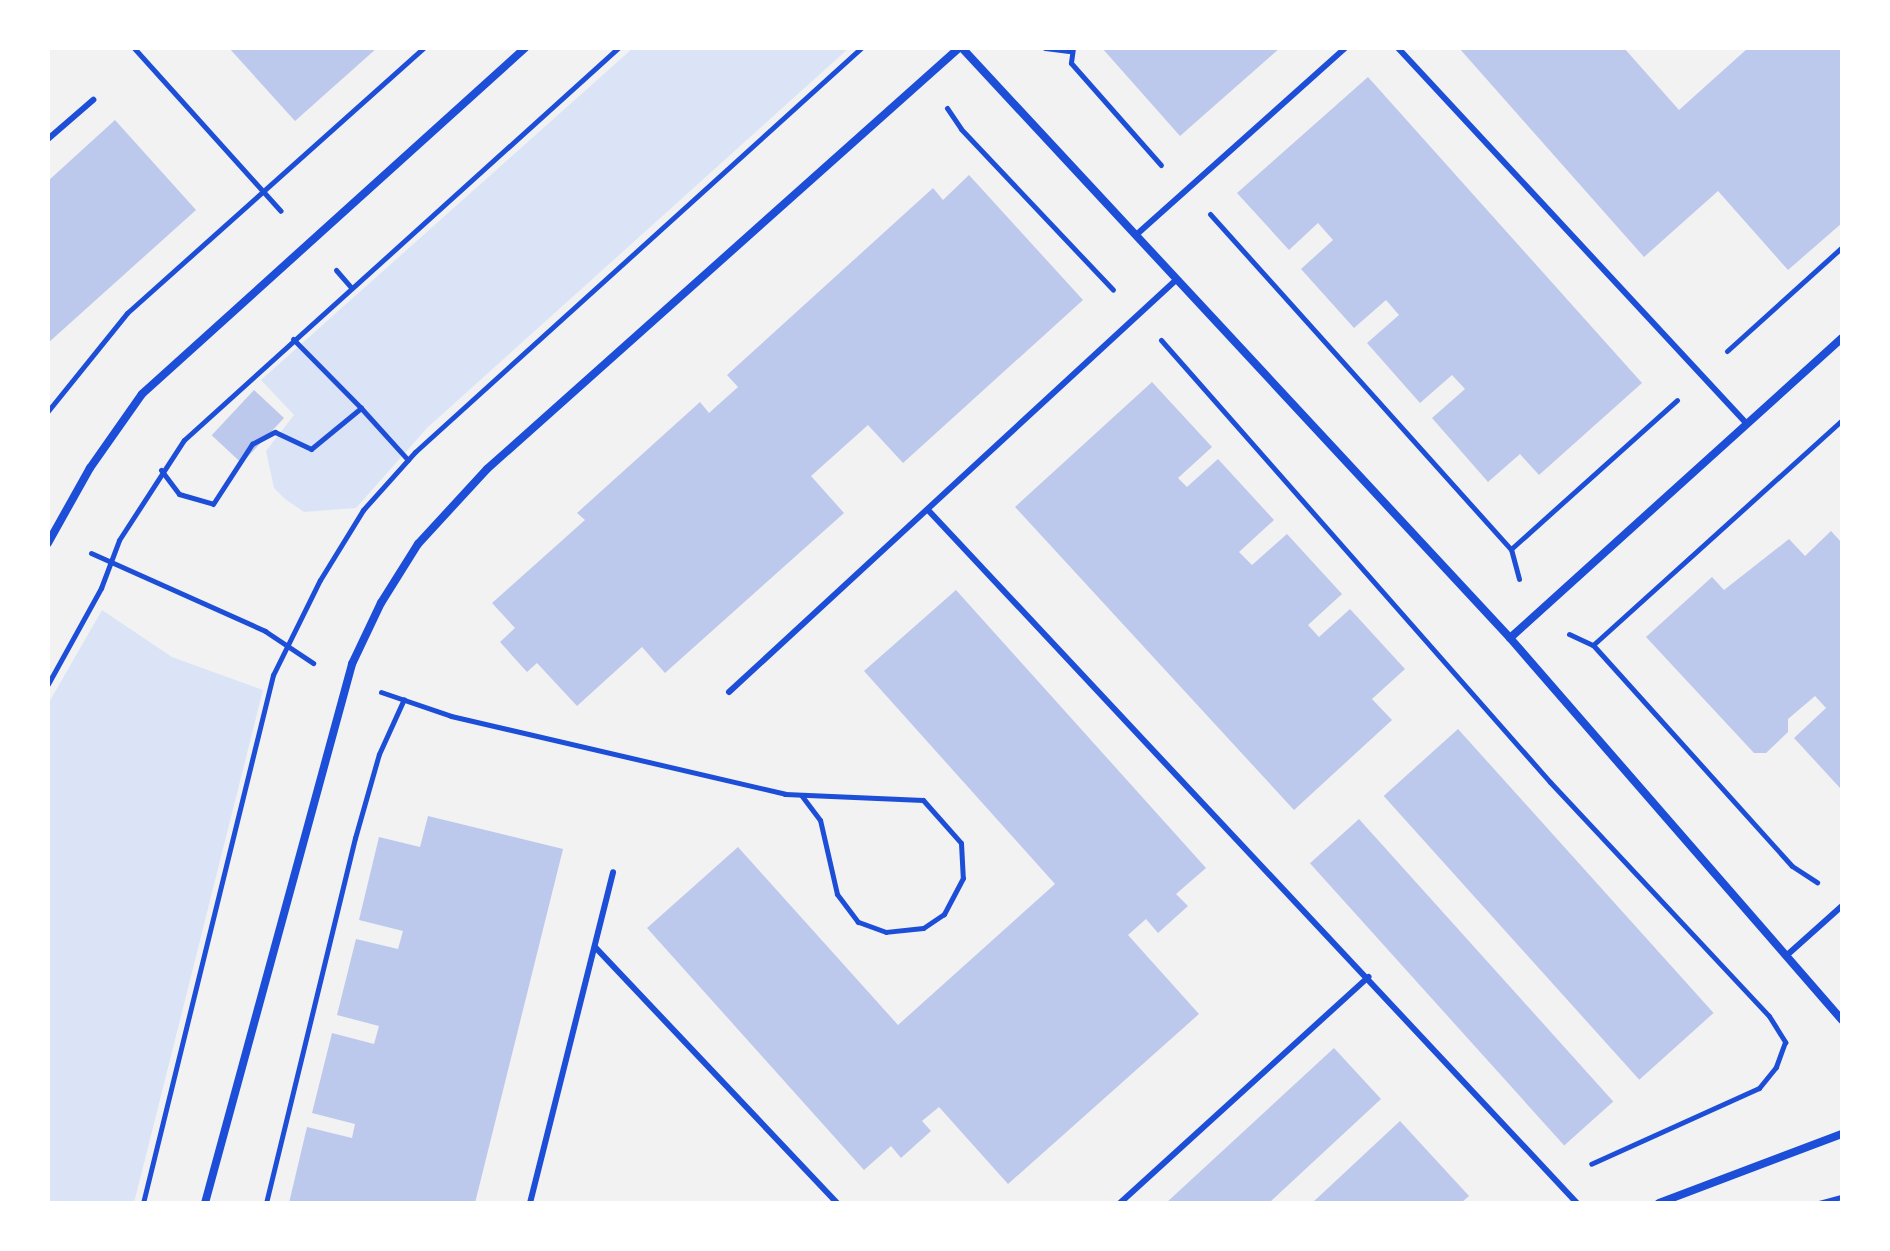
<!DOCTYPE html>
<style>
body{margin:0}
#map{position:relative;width:1890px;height:1251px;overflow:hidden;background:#f2f2f2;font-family:"PT Serif",serif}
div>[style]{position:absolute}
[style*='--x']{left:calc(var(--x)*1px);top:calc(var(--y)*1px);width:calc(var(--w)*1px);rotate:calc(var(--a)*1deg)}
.green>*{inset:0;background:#dbe4f7}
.building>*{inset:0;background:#bdc9ec;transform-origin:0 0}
.path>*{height:5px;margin:-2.5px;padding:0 2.5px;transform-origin:2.5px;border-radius:2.5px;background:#1d4ed8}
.service>*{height:6px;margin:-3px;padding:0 3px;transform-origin:3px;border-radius:3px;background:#1d4ed8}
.minor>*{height:8px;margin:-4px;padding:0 4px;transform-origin:4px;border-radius:4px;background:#1d4ed8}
span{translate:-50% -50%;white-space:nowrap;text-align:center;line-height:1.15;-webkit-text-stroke:8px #fff;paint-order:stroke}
.frame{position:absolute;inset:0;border:50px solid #fff;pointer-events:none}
</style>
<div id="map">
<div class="green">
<i style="clip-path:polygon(633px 48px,849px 48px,427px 428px,356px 508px,304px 512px,285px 499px,274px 488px,266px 451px,294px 415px,261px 380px)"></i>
<i style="clip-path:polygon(102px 610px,172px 657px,263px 690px,134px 1203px,48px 1203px,48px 704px)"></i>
</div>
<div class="building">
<i style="clip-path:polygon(229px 48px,377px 48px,295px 121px)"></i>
<i style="clip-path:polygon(1102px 48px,1280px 48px,1180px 136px)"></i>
<i style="clip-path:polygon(1459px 48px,1624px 48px,1679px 110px,1748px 48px,1842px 48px,1842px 223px,1788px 270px,1718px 191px,1644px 257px)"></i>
<i style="clip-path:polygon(1368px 77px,1642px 383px,1539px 475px,1520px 454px,1488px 482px,1432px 418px,1465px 389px,1452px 375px,1420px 403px,1367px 343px,1399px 315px,1386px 300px,1354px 328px,1301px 269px,1333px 240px,1318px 223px,1289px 250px,1237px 193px)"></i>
<i style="clip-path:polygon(115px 120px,196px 210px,48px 343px,48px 181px)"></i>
<i style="clip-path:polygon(969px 175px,1083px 300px,903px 463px,868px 425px,811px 476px,844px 513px,665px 673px,642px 647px,577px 706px,537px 663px,527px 672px,500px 642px,515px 628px,492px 603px,585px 520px,577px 513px,700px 402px,709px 413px,738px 387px,727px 375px,933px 188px,943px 200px)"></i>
<i style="clip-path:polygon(1152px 382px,1212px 447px,1178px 478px,1187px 487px,1218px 459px,1274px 520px,1239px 552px,1252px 565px,1287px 534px,1342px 594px,1308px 625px,1319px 637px,1350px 609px,1405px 669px,1372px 699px,1392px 720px,1294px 810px,1015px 507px)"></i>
<i style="left:254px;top:390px;width:41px;height:62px;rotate:43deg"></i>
<i style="clip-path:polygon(1831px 531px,1842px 543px,1840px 788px,1794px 738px,1826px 708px,1815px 696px,1788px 719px,1788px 732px,1766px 753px,1754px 753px,1646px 637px,1712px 577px,1724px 590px,1789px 539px,1805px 556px)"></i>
<i style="clip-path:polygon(956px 590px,1206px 868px,1176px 894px,1188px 906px,1158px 933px,1146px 919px,1128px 935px,1199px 1014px,1008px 1184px,939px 1107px,922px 1121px,931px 1131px,901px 1158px,891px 1146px,864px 1170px,647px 928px,738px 847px,898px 1025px,1055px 884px,864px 671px)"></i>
<i style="left:1458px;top:729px;width:382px;height:100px;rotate:48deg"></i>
<i style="clip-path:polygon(428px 816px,563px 849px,475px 1203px,289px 1203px,307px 1127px,352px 1138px,355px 1124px,312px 1113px,332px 1033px,374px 1044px,379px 1026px,337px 1015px,356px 939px,398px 949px,403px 931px,359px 920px,379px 837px,420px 847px)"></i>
<i style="left:1359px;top:819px;width:380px;height:66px;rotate:48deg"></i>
<i style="clip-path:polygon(1334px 1048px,1381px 1099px,1269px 1203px,1166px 1203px)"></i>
<i style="clip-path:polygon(1400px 1121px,1469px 1196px,1461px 1203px,1312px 1203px)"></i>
</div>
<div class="path">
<i style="--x:134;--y:48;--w:219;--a:48"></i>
<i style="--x:1045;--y:48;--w:26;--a:7"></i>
<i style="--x:1073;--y:48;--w:15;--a:98"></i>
<i style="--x:1071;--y:63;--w:136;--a:48.6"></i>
<i style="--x:947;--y:108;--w:25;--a:56"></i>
<i style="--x:961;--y:129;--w:221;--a:46.6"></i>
<i style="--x:1210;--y:214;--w:450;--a:48.1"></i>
<i style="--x:1511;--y:549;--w:223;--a:-41.9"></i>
<i style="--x:336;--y:270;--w:23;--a:49"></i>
<i style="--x:293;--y:339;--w:97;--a:45.4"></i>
<i style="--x:1161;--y:340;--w:589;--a:48.65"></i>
<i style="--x:1550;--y:782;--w:320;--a:46.9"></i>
<i style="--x:1769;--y:1016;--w:31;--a:58"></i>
<i style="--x:1785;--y:1042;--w:27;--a:110"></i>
<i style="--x:1776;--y:1067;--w:27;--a:129"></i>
<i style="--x:1759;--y:1088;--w:184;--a:155.7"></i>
<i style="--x:1727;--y:351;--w:155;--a:-42.1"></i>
<i style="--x:48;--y:411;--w:126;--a:-51.1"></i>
<i style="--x:127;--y:313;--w:397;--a:-41.8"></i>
<i style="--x:161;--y:470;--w:30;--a:53"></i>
<i style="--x:179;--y:494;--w:35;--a:16"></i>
<i style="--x:213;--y:504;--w:72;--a:-57"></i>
<i style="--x:252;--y:444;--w:26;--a:-28"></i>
<i style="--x:275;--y:432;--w:40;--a:25"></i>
<i style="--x:311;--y:449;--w:65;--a:-39.4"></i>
<i style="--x:361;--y:408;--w:70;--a:47.9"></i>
<i style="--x:1511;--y:549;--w:31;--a:75"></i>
<i style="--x:91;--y:553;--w:191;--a:24.1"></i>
<i style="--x:265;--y:631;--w:58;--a:33.7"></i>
<i style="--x:1569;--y:634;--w:26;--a:25"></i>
<i style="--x:1593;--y:645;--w:336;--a:-42.1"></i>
<i style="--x:1593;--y:645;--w:297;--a:48"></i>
<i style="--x:1792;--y:866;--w:30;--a:33"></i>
<i style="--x:48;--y:684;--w:110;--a:-61.1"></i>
<i style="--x:101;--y:588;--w:51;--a:-69.4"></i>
<i style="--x:119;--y:540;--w:119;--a:-57"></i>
<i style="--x:184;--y:440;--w:585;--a:-42.09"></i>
<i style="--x:381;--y:692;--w:74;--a:18.9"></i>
<i style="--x:451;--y:716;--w:343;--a:13.1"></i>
<i style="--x:785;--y:794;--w:138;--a:2.5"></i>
<i style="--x:923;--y:800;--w:57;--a:48.5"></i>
<i style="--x:961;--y:843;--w:35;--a:87"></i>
<i style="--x:963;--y:878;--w:41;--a:117.8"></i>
<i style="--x:944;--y:914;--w:25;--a:146"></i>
<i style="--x:923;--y:928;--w:37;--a:174"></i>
<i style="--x:886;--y:932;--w:30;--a:-160"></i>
<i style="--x:858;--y:922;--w:35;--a:-127"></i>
<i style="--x:837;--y:894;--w:76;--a:-102.9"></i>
<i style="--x:820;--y:820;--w:31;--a:-127"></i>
<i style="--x:143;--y:1203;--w:544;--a:-76.17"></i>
<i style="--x:273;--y:675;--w:106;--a:-63.7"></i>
<i style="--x:320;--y:580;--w:82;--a:-58.4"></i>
<i style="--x:363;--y:510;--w:78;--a:-48.1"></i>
<i style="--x:415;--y:452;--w:602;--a:-42.17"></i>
<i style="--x:266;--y:1203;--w:376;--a:-76.3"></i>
<i style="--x:355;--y:838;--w:87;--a:-74.1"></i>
<i style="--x:379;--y:754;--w:60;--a:-65.6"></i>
<i style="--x:1819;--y:1203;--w:24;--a:-15"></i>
</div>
<div class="service">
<i style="--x:1398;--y:48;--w:513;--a:47.13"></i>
<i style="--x:48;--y:139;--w:60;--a:-40.9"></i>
<i style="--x:1136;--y:235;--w:280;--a:-41.8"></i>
<i style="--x:928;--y:510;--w:949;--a:46.88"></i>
<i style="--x:729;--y:692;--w:609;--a:-42.67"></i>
<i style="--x:595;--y:947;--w:352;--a:46.6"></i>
<i style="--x:1786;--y:956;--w:75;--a:-41.8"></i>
<i style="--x:530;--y:1203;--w:341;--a:-75.9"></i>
<i style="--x:1120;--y:1203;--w:336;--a:-42.3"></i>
</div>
<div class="minor">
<i style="--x:962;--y:48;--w:805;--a:47.11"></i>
<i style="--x:1510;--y:638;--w:506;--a:49.01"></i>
<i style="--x:48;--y:543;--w:86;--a:-60.8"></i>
<i style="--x:90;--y:468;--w:90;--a:-54.9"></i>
<i style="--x:142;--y:394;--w:516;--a:-42.09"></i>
<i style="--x:1510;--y:638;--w:447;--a:-42.1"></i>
<i style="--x:205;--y:1203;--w:559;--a:-74.74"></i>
<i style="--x:352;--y:664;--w:68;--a:-64.6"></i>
<i style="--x:381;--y:603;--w:70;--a:-57.9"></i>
<i style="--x:418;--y:544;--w:102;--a:-47.4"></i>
<i style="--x:487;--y:469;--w:632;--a:-41.73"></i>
<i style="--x:1659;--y:1203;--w:196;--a:-20.7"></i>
</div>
<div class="frame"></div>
</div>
